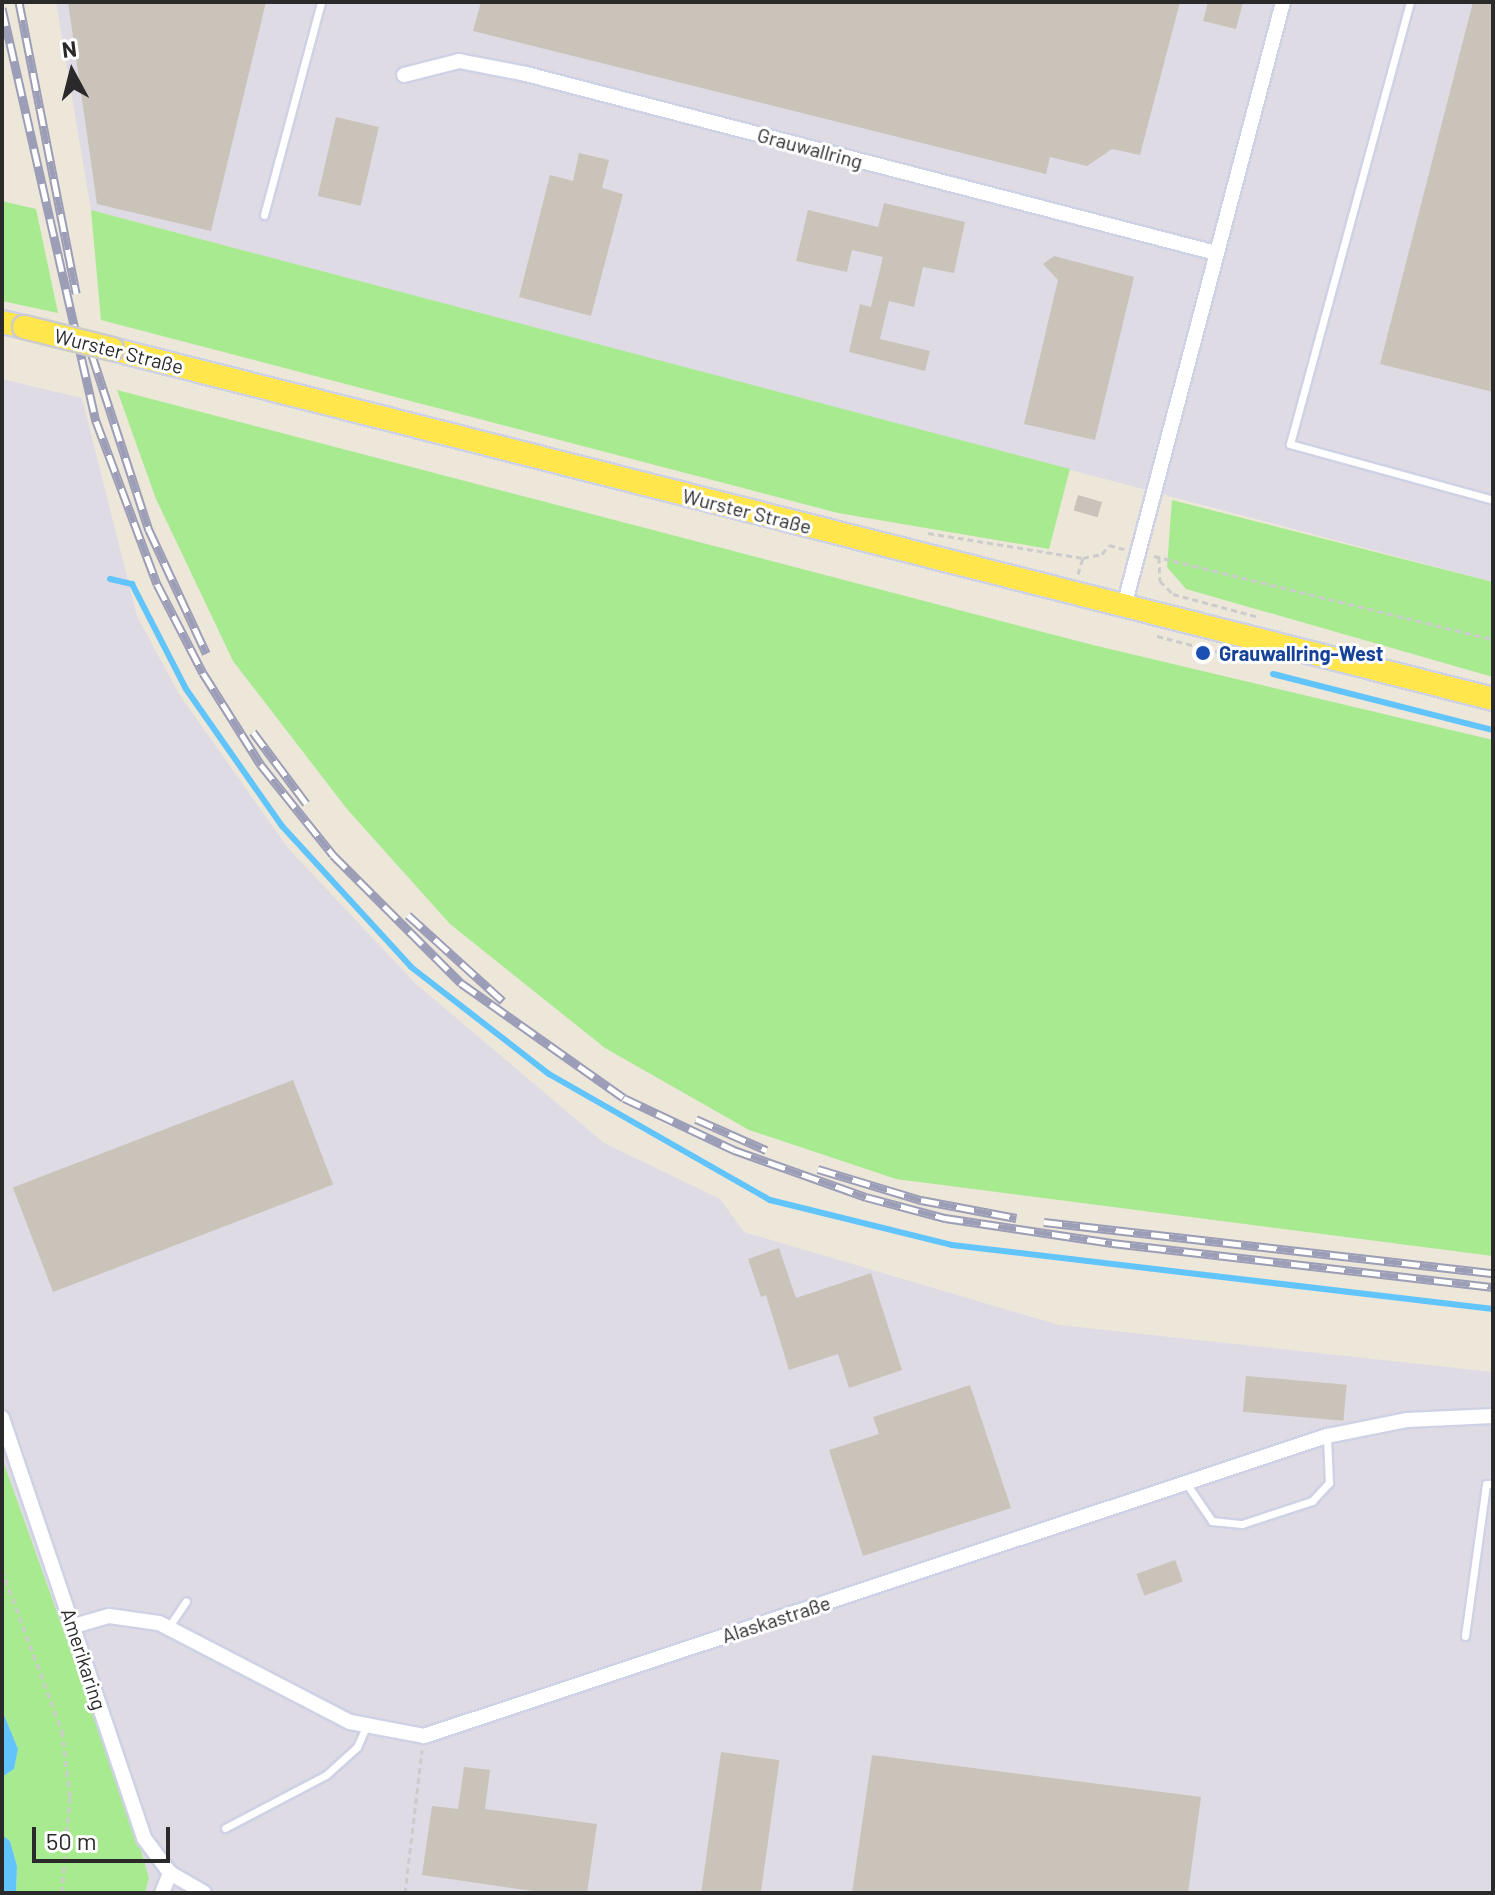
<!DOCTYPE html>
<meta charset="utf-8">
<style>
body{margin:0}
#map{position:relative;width:1495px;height:1895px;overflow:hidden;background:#ede7da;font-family:Barlow,sans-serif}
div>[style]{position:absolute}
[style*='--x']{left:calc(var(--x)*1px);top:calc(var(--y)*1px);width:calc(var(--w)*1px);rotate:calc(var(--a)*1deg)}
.industrial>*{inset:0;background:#dfdbe5}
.green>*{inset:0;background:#a7ea90}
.water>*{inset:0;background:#61c4fb}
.stream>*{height:6px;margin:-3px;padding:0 3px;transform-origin:3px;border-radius:3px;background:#61c4fb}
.building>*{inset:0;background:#c9c3ba;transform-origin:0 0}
.path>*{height:3px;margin-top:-1.5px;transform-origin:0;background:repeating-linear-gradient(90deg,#ccc 0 6px,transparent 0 10px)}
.roads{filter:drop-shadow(2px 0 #cfd1e4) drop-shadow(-2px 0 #cfd1e4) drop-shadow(0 2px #cfd1e4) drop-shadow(0 -2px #cfd1e4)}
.lane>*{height:7px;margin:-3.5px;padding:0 3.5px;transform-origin:3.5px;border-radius:3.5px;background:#fff}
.street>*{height:14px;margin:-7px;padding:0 7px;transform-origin:7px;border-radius:7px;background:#fff}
.primary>*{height:22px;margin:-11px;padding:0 11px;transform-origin:11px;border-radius:11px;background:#ffe64d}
.rail>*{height:9px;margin-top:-4.5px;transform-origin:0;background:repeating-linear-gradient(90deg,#fff 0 18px,#9c9db6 0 36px);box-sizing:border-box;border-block:2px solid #9c9db6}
.bridges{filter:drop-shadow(2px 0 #ccc) drop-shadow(-2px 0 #ccc) drop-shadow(0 2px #ccc) drop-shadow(0 -2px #ccc)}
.primary-bridge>*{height:22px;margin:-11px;padding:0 11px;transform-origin:11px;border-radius:11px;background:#ffe64d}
.dots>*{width:22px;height:22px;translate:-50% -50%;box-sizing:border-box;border:4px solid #fff;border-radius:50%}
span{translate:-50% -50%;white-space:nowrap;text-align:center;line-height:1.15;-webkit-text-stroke:6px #fff;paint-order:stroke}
.street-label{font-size:20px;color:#2a2a2a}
.transit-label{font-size:20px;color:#164399;font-weight:700}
.left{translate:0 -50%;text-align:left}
.frame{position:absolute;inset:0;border:4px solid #2a2a2a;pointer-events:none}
.north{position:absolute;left:32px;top:32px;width:80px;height:80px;-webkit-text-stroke:6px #fff;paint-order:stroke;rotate:353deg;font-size:22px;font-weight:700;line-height:32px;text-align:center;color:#2a2a2a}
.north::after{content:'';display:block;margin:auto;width:28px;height:36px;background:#2a2a2a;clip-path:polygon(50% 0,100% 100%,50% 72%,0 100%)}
.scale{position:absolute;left:32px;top:1827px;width:138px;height:36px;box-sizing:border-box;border:4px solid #2a2a2a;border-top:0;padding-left:10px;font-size:24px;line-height:28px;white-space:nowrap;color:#2a2a2a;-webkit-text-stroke:6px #fff;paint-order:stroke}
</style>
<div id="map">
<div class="industrial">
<i style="clip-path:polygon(56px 2px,1493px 2px,1493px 582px,91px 210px)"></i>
<i style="clip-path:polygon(2px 379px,82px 398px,137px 616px,179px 694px,288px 848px,415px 983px,604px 1143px,720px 1199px,744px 1232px,1059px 1325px,1493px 1372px,1493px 1893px,145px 1893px,149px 1878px,138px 1840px,2px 1458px)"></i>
</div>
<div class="green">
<i style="clip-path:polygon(2px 201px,36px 209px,58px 313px,2px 301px)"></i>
<i style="clip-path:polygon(91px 210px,1070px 469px,1049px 549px,838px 513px,101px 320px)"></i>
<i style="clip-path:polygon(117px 390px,1093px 645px,1493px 740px,1493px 1256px,896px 1179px,749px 1130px,605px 1048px,450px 924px,347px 809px,233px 661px,156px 499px)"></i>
<i style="clip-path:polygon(1172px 500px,1493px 582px,1493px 677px,1186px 589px,1167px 567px)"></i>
<i style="clip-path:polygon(2px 1458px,138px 1840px,149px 1878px,145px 1893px,16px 1893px,17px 1866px,10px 1841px,2px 1835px,2px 1777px,14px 1769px,18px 1749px,2px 1710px)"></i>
</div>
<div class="water">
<i style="clip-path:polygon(2px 1710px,18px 1749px,14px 1769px,2px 1777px)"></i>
<i style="clip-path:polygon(2px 1835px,10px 1841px,17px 1866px,16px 1893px,2px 1893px)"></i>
</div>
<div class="stream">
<i style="--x:110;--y:579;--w:23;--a:13"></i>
<i style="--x:132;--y:584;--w:118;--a:62.8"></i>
<i style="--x:186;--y:689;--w:167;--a:55"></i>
<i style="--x:282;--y:826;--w:191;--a:47.5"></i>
<i style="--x:411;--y:967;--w:175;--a:37.8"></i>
<i style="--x:549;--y:1074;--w:254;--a:29.7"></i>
<i style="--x:770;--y:1200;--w:187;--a:13.9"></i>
<i style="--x:952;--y:1245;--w:545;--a:6.75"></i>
<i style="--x:1273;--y:674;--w:227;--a:14.3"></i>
</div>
<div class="building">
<i style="clip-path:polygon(68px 2px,266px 2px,211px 231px,97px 204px)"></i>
<i style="clip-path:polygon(481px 2px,1180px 2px,1140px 155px,1112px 149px,1087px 166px,1050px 157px,1046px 174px,473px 31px)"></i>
<i style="clip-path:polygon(1208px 2px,1243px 2px,1236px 29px,1203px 21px)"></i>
<i style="clip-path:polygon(1473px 2px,1493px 2px,1493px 392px,1380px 364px)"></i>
<i style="left:336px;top:117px;width:44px;height:81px;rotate:13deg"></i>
<i style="clip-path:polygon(579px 153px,609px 160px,602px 188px,623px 194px,591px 316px,519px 297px,550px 175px,573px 181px)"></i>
<i style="clip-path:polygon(884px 203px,965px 222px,954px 273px,923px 267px,914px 307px,889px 301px,880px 339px,930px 351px,925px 371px,849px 352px,860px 304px,871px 307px,883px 257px,852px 250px,847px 272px,796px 261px,808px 210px,878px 227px)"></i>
<i style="clip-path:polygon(1054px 256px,1134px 277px,1095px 440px,1024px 424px,1058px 280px,1043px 264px)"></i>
<i style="left:1078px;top:495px;width:25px;height:16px;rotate:16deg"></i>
<i style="left:293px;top:1080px;width:112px;height:300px;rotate:69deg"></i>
<i style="clip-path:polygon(779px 1248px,796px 1298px,871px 1273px,902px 1370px,849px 1388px,838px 1354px,789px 1370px,766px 1295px,761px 1297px,748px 1259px)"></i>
<i style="left:1246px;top:1376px;width:101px;height:36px;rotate:5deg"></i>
<i style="clip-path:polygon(970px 1385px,1011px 1508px,863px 1556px,829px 1450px,879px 1434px,873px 1417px)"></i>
<i style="left:1175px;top:1560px;width:23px;height:41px;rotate:70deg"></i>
<i style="left:721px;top:1752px;width:59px;height:142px;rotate:8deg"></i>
<i style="clip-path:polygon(872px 1755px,1201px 1797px,1188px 1893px,852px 1893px)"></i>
<i style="clip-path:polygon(464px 1767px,490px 1770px,485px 1809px,597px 1824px,587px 1893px,547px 1893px,422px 1875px,432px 1806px,458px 1809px)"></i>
</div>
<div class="path">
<i style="--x:928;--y:533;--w:157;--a:9.2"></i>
<i style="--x:1083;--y:558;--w:19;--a:-12"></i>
<i style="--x:1102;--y:554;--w:11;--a:-52"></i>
<i style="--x:1109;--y:545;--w:16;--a:15"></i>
<i style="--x:1154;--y:556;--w:349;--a:13.8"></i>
<i style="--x:1159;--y:557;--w:24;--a:88"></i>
<i style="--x:1160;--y:581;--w:18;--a:45"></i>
<i style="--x:1173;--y:594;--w:89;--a:15"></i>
<i style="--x:1078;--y:574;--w:17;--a:-73"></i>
<i style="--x:1157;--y:636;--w:92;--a:14.5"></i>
<i style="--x:2;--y:1570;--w:172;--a:69.6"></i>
<i style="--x:62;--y:1731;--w:66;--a:83.1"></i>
<i style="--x:70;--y:1797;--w:96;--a:94.8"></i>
<i style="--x:405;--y:1893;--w:144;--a:-83.2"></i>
</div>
<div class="roads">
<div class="lane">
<i style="--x:1410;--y:2;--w:458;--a:105.2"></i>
<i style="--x:1290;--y:444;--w:211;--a:15.4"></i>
<i style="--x:264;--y:215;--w:220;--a:-75"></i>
<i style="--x:1186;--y:1483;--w:46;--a:55.6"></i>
<i style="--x:1212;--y:1521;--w:30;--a:6"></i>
<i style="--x:1242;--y:1524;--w:74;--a:-18.2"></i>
<i style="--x:1312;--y:1501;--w:25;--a:-47"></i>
<i style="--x:1329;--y:1483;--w:46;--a:-92.5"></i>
<i style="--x:168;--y:1628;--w:32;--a:-56"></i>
<i style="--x:1465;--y:1636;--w:153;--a:-82.1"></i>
<i style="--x:1486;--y:1484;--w:7;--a:0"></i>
<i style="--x:225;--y:1828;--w:114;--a:-27.7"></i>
<i style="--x:326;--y:1775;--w:42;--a:-42.1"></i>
<i style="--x:357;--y:1747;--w:22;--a:-66"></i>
</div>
<div class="street">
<i style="--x:404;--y:75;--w:57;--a:-14.3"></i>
<i style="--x:459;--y:61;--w:68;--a:11"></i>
<i style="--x:526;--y:74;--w:713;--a:14.54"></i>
<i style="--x:1124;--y:606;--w:625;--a:-75.25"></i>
<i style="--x:2;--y:1418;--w:443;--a:71.3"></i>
<i style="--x:144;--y:1838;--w:44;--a:53.4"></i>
<i style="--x:170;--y:1873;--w:39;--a:30"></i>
<i style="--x:74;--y:1626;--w:36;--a:-16"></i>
<i style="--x:109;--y:1616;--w:50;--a:8"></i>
<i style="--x:159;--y:1623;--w:215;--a:27.4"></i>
<i style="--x:350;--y:1722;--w:75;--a:10.7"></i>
<i style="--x:424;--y:1736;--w:952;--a:-18.38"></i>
<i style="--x:1327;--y:1436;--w:82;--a:-11.3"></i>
<i style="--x:1407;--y:1420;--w:86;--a:-2.7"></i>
<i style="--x:162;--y:1893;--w:22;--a:-68"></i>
</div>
<div class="primary">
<i style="--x:2;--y:322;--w:23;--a:13"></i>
<i style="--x:112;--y:349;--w:1425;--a:14.22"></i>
</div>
</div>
<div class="rail">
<i style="--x:19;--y:2;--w:297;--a:78.9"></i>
<i style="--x:2;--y:8;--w:424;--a:77.2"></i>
<i style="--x:96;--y:421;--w:174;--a:69.5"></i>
<i style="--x:157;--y:584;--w:100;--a:62.7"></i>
<i style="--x:203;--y:673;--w:109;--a:57.8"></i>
<i style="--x:261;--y:765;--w:115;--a:51.3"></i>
<i style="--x:333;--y:855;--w:181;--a:45"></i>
<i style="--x:461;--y:983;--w:199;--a:35.2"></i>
<i style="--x:624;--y:1098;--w:122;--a:25.3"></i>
<i style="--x:734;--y:1150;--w:140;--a:19.6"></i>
<i style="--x:866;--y:1197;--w:82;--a:14.9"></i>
<i style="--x:945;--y:1218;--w:169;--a:8.5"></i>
<i style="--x:1112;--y:1243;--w:384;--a:6.6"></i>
<i style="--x:92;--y:355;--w:184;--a:72"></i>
<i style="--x:149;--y:530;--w:136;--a:65.1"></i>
<i style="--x:253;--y:732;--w:89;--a:53.3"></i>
<i style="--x:408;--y:915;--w:128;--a:42.2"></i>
<i style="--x:696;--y:1119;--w:77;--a:23.9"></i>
<i style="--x:818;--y:1169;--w:108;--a:16.8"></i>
<i style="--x:921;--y:1200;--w:97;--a:10.7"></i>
<i style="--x:1044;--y:1222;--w:452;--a:6.5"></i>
</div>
<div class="bridges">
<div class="primary-bridge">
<i style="--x:24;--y:327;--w:91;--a:14"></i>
</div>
</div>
<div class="dots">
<i style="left:1203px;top:653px;background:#1a4fb4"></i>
</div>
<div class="street-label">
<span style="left:810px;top:148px;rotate:15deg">Grauwallring</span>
<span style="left:119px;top:351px;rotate:14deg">Wurster Straße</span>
<span style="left:747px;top:511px;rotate:14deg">Wurster Straße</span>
<span style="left:776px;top:1619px;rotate:-18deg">Alaskastraße</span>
<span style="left:84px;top:1659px;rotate:72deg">Amerikaring</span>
</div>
<div class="transit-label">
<span class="left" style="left:1219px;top:653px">Grauwallring-West</span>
</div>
<div class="frame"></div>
<div class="north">N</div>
<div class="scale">50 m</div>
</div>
